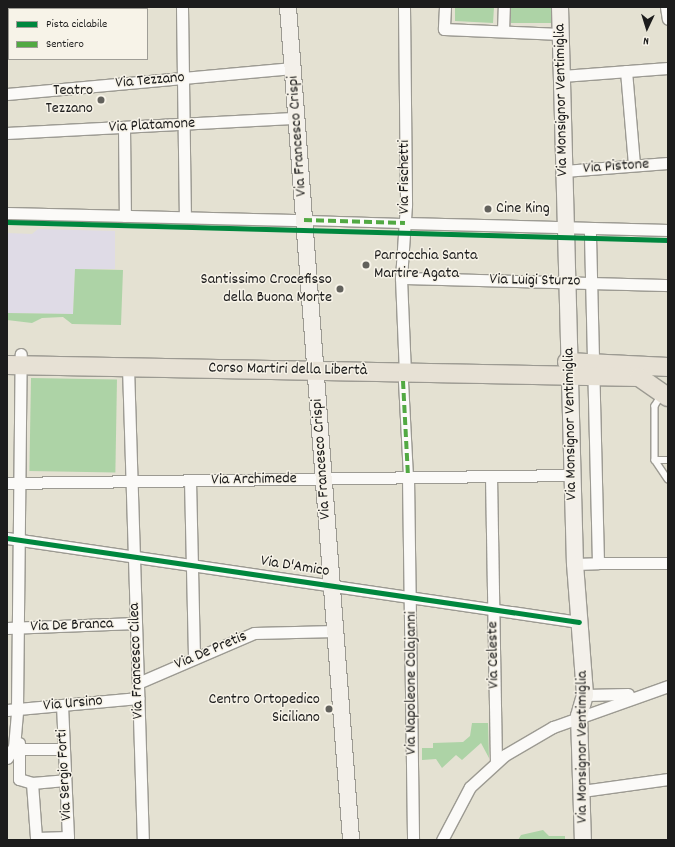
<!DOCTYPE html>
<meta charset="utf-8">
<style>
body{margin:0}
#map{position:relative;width:675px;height:847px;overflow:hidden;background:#e4e1d2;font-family:Dekko,sans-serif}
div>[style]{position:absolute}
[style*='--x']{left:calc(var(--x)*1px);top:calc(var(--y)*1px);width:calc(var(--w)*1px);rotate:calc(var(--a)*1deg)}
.built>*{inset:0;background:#dfdbe6}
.green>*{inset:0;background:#add3a6;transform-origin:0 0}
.roads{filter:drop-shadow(1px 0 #9c9a92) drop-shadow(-1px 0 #9c9a92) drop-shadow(0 1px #9c9a92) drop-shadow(0 -1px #9c9a92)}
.service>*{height:5.5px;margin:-2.75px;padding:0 2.75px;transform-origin:2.75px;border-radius:2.75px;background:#fbfaf8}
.pedestrian>*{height:9px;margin:-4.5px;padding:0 4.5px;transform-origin:4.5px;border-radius:4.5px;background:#fbfaf8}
.minor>*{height:11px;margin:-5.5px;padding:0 5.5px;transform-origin:5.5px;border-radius:5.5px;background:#fbfaf8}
.secondary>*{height:16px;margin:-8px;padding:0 8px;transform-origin:8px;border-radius:8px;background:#f3f0ea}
.primary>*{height:18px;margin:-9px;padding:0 9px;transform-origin:9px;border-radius:9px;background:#e7e1d5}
.quiet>*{height:4px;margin-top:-2px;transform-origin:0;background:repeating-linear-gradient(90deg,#52a943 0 8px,transparent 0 12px)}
.cycleway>*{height:5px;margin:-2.5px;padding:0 2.5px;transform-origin:2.5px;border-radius:2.5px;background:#00873e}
.dots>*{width:11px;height:11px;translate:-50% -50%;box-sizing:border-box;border:2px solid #f7f3e8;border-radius:50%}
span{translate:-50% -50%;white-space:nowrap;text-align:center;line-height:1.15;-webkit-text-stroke:3px #f7f3e8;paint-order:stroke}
.street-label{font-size:16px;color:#1c1c1c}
.poi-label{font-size:16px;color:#1c1c1c}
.right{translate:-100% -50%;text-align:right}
.left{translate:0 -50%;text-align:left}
.frame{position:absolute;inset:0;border:8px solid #1c1c1c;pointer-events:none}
.legend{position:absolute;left:8px;top:8px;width:140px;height:52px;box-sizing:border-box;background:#f7f3e8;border:1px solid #9f9d96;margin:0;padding:5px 7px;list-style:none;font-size:12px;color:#1c1c1c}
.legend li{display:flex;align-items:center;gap:8px;height:20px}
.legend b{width:20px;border:1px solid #9f9d96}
.north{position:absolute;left:627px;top:8px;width:40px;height:40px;-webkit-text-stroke:3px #f7f3e8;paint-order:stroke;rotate:184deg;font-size:11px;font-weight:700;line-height:16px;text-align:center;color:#1c1c1c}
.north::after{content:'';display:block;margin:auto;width:14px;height:18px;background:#1c1c1c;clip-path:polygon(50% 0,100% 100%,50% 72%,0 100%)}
</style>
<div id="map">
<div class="built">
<i style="clip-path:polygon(38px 229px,115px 231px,115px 269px,75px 269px,73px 314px,7px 313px,7px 233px,32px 234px)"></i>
</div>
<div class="green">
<i style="clip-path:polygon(455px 7px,494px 7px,493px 23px,455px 21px)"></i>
<i style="left:511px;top:7px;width:42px;height:16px"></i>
<i style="clip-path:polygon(75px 269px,123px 270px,121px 325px,72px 324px,63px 317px,42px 318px,32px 323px,7px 320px,7px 313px,73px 314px)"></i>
<i style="left:31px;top:378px;width:86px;height:93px;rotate:1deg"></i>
<i style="clip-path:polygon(472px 723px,488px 723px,489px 758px,481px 743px,462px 760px,456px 755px,442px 768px,436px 759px,422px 760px,422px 748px,433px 748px,433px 743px,463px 742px,470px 736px)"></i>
<i style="clip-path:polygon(543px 830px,549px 836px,565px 836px,565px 840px,518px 840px,521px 835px)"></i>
</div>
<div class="roads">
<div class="service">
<i style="--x:662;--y:395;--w:13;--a:122"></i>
<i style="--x:655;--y:406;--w:54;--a:90"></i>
<i style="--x:655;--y:460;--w:23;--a:56"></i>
<i style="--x:655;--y:460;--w:13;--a:0"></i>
</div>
<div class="pedestrian">
<i style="--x:304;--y:220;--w:101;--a:1.7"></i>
<i style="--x:403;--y:381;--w:96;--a:87"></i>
</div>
<div class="minor">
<i style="--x:182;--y:7;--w:210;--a:89.2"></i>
<i style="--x:404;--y:7;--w:198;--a:89.4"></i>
<i style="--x:406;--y:205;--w:73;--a:93.9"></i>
<i style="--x:401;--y:278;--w:94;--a:87.6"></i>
<i style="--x:445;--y:7;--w:22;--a:93"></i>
<i style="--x:444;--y:29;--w:117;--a:2.4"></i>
<i style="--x:666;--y:7;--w:12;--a:81"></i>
<i style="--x:503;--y:31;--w:24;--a:-88"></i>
<i style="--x:626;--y:71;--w:94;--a:85.1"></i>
<i style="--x:562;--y:76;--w:106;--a:-4.3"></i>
<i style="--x:7;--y:94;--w:287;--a:-5.2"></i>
<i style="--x:124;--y:127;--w:89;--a:89.4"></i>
<i style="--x:7;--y:133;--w:290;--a:-3"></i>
<i style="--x:564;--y:171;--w:104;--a:-4.4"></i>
<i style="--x:7;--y:213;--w:297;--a:1.4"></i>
<i style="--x:405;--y:223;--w:263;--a:1.5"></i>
<i style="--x:401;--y:278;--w:267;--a:1.5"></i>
<i style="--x:128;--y:367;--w:473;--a:88.2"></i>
<i style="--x:491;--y:476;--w:286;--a:89"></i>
<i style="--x:408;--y:477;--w:363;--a:89.2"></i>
<i style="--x:190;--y:480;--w:177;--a:88.7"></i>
<i style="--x:7;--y:483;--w:565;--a:-0.81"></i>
<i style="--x:7;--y:538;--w:578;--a:8.35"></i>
<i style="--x:598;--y:563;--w:70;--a:0"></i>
<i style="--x:575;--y:564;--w:23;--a:-2"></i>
<i style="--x:598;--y:563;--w:335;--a:-91.4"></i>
<i style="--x:7;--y:628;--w:129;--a:-2.2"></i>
<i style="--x:138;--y:683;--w:126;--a:-23.3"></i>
<i style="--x:254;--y:633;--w:82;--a:-1.4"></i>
<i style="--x:585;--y:695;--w:43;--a:-1.3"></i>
<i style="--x:7;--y:710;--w:132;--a:-5.2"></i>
<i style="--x:19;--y:743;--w:36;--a:90"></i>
<i style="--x:19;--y:779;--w:14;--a:17"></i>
<i style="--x:32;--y:783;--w:33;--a:-5"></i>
<i style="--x:19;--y:749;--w:45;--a:0"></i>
<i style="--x:7;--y:758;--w:13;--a:-58"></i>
<i style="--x:14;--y:747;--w:38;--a:-85"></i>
<i style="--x:17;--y:709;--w:355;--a:-89.4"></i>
<i style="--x:32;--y:783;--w:55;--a:85.8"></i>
<i style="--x:36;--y:838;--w:32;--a:-2"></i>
<i style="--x:68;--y:837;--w:132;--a:-92.6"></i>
<i style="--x:582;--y:791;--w:87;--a:-7.9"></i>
<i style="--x:442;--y:840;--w:60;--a:-62.2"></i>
<i style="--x:470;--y:787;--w:47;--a:-42.4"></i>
<i style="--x:505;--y:755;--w:56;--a:-30.3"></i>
<i style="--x:553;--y:727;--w:122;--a:-19.6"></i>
</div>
<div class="secondary">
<i style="--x:288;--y:7;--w:835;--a:85.67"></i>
<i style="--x:560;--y:7;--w:557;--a:88.46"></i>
<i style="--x:575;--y:564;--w:131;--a:85.6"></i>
<i style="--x:585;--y:695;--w:22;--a:106"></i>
<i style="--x:579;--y:716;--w:124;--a:88.2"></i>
</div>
<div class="primary">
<i style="--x:567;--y:362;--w:101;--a:2.8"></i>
<i style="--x:7;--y:365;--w:632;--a:1.09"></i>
<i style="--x:639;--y:377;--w:35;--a:35"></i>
</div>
</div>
<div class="quiet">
<i style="--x:304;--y:220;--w:101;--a:1.7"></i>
<i style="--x:403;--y:381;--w:96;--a:87"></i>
</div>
<div class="cycleway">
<i style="--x:7;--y:222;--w:661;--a:1.56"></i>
<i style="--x:7;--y:538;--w:578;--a:8.35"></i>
</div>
<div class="dots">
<i style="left:101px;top:100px;background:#62615c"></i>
<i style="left:488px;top:209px;background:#62615c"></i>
<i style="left:366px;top:265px;background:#62615c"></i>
<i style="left:340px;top:289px;background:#62615c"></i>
<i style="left:329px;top:709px;background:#62615c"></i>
</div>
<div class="street-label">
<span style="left:150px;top:81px;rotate:-5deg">Via Tezzano</span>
<span style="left:562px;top:100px;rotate:-91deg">Via Monsignor Ventimiglia</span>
<span style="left:152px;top:126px;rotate:-3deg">Via Platamone</span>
<span style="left:298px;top:136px;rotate:-94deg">Via Francesco Crispi</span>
<span style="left:616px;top:167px;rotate:-4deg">Via Pistone</span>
<span style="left:405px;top:177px;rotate:-90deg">Via Fischetti</span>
<span style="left:535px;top:281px;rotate:1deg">Via Luigi Sturzo</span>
<span style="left:288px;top:370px;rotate:1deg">Corso Martiri della Libertà</span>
<span style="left:571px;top:424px;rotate:-91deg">Via Monsignor Ventimiglia</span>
<span style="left:322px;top:459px;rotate:-94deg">Via Francesco Crispi</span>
<span style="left:254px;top:480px;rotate:-1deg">Via Archimede</span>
<span style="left:295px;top:567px;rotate:9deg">Via D'Amico</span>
<span style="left:72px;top:626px;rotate:-2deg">Via De Branca</span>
<span style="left:211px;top:651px;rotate:-23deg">Via De Pretis</span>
<span style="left:494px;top:655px;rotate:-91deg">Via Celeste</span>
<span style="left:137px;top:661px;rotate:-92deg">Via Francesco Cilea</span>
<span style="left:412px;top:683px;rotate:-90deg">Via Napoleone Colajanni</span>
<span style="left:73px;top:704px;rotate:-5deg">Via Ursino</span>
<span style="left:583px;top:747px;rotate:-90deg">Via Monsignor Ventimiglia</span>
<span style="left:65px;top:775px;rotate:-93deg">Via Sergio Forti</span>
</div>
<div class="poi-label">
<span class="right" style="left:93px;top:100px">Teatro<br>Tezzano</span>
<span class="left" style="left:496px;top:209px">Cine King</span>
<span class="left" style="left:374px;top:265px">Parrocchia Santa<br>Martire Agata</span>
<span class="right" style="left:332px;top:289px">Santissimo Crocefisso<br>della Buona Morte</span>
<span class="right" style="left:320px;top:709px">Centro Ortopedico<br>Siciliano</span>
</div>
<div class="frame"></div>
<ul class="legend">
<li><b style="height:5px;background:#00873e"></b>Pista ciclabile</li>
<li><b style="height:5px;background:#52a943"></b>Sentiero</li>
</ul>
<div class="north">N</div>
</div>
